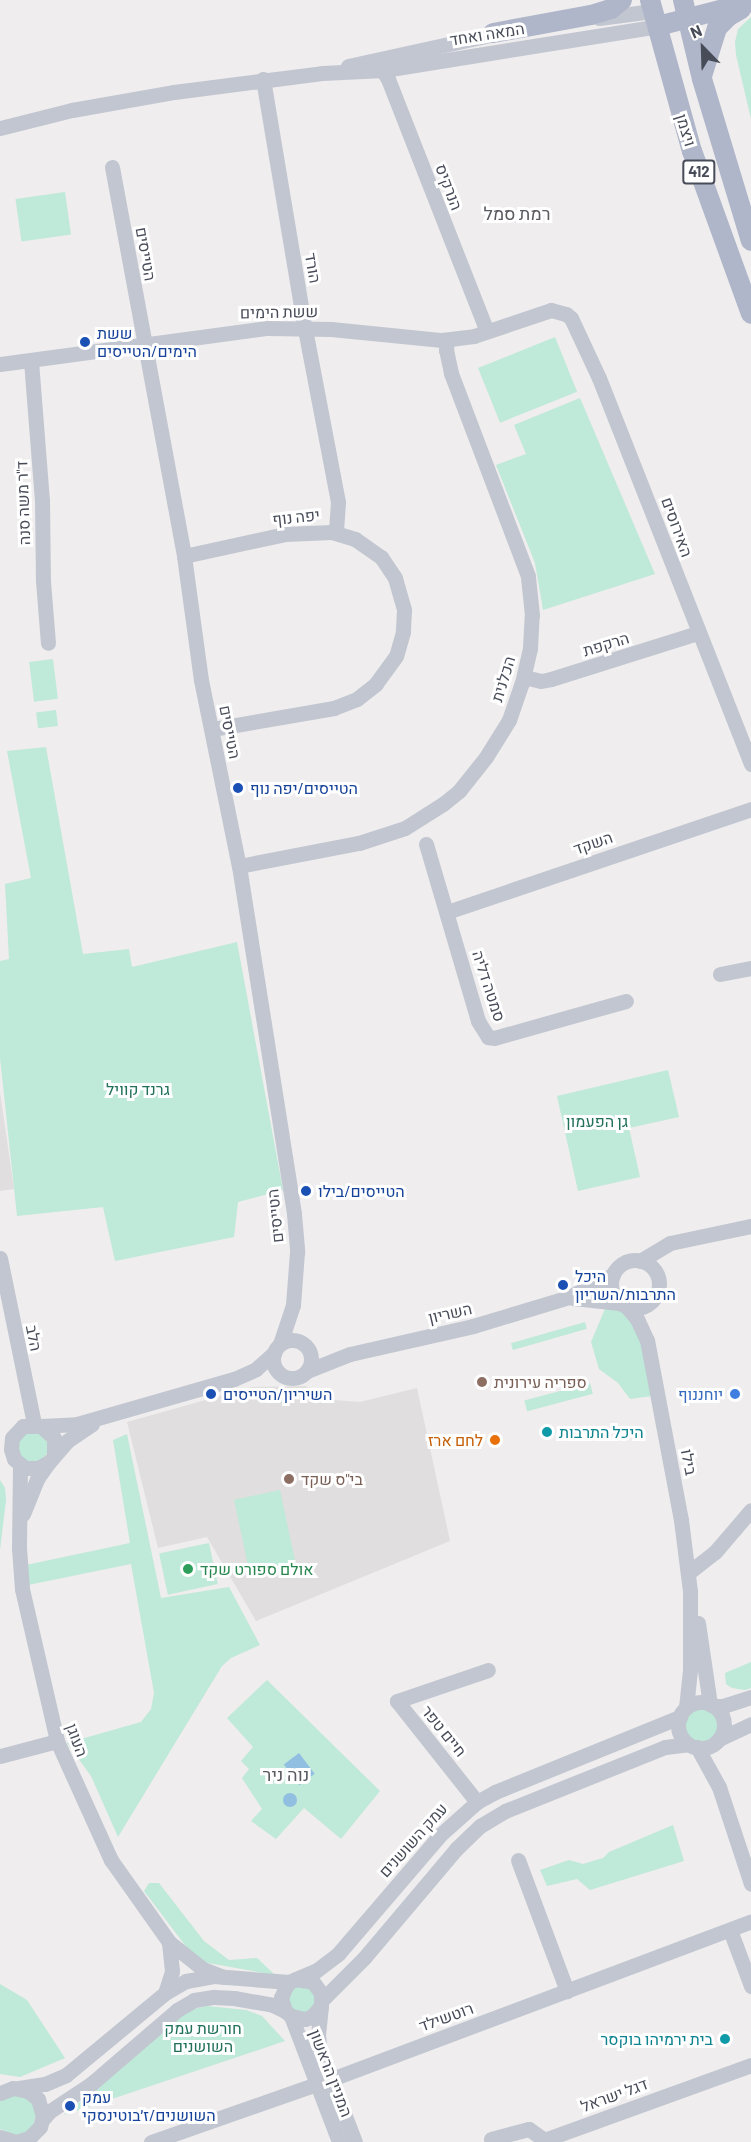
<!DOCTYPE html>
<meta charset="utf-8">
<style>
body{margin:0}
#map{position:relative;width:751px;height:2142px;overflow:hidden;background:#efeded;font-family:Barlow,Heebo,sans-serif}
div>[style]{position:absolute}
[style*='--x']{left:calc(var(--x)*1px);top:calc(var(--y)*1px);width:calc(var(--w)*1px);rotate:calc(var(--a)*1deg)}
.education>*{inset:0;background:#e0dede}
.green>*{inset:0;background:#bfe9d8;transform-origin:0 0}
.round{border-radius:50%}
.water>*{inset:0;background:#90bfe1;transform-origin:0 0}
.minor>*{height:15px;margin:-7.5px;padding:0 7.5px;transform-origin:7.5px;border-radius:7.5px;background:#c1c6d0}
.minor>.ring{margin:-7.5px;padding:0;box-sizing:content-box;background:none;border:15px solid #c1c6d0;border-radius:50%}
.major>*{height:20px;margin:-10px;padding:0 10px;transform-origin:10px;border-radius:10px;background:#afb6c9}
.dots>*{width:16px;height:16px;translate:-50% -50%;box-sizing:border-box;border:3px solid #fff;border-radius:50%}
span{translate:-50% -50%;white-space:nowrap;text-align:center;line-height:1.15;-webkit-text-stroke:6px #fff;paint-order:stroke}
.shield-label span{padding:2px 4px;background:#fff;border:2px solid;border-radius:4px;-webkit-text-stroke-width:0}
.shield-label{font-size:15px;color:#474c58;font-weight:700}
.street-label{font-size:16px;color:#474c58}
.transit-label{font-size:16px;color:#164399}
.left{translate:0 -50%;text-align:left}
.park-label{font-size:16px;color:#20705a}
.education-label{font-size:16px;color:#785e54}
.shop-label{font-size:16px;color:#366cbe}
.right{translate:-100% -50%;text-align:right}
.culture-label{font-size:16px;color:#0d838f}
.food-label{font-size:16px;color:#c56008}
.leisure-label{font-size:16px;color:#27864d}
.neighbourhood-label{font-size:18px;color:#5a5b61}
.north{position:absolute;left:673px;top:18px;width:60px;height:60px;-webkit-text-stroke:4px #fff;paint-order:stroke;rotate:337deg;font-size:16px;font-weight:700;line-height:24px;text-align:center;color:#474c58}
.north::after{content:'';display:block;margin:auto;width:21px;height:27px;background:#474c58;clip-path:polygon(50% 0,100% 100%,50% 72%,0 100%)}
</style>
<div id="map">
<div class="education">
<i style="clip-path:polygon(0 1092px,14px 1189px,0 1191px)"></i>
<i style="clip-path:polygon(306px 1386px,320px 1399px,360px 1402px,417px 1388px,450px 1541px,256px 1621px,207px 1537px,158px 1548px,127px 1422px,252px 1387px)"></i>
</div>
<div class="green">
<i style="clip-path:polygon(751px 17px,751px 119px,736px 55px,735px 42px,738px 29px)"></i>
<i style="left:65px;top:192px;width:43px;height:50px;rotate:82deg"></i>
<i style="left:555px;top:337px;width:59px;height:83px;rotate:68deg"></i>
<i style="clip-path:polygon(580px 398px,655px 574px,543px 610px,535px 563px,496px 465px,526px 454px,514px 425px)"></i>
<i style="left:53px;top:659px;width:40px;height:24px;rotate:83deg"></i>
<i style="left:56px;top:710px;width:16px;height:20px;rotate:83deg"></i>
<i style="clip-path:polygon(46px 747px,83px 954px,129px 949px,132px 967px,237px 942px,283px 1190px,238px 1202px,234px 1237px,115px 1261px,103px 1207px,17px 1216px,0 1058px,0 961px,9px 959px,5px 884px,31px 878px,7px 751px)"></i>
<i style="clip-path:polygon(668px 1070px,679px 1117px,629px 1128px,640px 1177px,578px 1191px,557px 1096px)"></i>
<i style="clip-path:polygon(607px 1304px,624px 1312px,640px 1336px,652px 1396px,630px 1399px,618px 1383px,599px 1369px,591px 1342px)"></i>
<i style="left:585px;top:1322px;width:7px;height:77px;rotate:74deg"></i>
<i style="left:590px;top:1383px;width:11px;height:68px;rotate:75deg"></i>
<i class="round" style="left:18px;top:1432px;width:30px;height:30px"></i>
<i style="clip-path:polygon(127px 1434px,161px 1598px,229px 1587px,260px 1645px,231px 1658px,222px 1666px,118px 1837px,91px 1776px,67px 1743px,141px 1722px,151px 1709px,154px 1693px,131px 1564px,28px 1585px,26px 1565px,130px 1543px,113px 1440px)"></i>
<i style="clip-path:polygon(0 1480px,5px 1488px,6px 1500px,0 1550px)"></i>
<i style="left:280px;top:1490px;width:75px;height:47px;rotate:78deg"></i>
<i style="left:209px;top:1543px;width:42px;height:51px;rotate:78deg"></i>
<i style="clip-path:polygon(751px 1662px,751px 1688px,745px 1690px,732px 1688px,726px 1684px,725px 1673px)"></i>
<i style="clip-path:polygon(267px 1680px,380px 1791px,341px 1839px,304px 1808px,276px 1839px,251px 1821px,262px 1809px,242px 1778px,249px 1769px,241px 1761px,253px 1747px,227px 1718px)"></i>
<i class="round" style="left:681px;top:1705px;width:40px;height:40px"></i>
<i style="clip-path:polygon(673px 1825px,684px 1861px,590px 1890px,577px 1879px,547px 1886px,540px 1870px,569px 1860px,583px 1864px,603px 1858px,609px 1852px)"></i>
<i style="clip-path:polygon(149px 1883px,159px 1883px,204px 1941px,229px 1960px,257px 1958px,275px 1975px,197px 1961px,144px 1891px)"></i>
<i style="clip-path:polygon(0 1984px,27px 2000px,65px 2058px,20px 2077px,0 2074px)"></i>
<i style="clip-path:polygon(291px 1984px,316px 1988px,315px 2011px,292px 2014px,285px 1992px)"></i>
<i style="clip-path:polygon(207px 2006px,246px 2010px,262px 2016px,285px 2041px,64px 2115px,178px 2018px,189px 2010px)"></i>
<i style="clip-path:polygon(11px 2094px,27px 2097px,37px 2111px,33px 2128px,18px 2136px,0 2129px,0 2100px)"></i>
</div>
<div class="water">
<i style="left:299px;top:1753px;width:26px;height:19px;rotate:53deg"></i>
<i class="round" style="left:283px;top:1793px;width:14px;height:14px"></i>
</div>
<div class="minor">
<i style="--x:599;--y:18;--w:54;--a:-7.4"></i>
<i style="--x:378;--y:64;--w:18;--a:56"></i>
<i style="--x:388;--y:79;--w:271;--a:68.6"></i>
<i style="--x:348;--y:66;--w:160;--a:-12.3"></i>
<i style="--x:263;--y:79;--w:254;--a:80.5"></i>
<i style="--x:305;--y:329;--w:176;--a:79.2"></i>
<i style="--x:338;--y:502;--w:31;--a:94"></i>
<i style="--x:0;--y:128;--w:74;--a:-14"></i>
<i style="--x:72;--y:110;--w:104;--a:-10"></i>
<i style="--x:174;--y:92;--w:149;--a:-7.3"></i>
<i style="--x:322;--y:73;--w:62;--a:-2.8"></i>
<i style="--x:384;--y:70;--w:278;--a:-9.1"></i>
<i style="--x:112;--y:167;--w:396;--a:79.5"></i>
<i style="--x:184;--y:556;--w:125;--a:82.2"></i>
<i style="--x:201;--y:680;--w:190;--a:78.5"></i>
<i style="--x:239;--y:866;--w:352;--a:81"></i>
<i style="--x:294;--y:1214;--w:38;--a:85"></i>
<i style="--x:297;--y:1252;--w:53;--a:94.3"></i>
<i style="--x:293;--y:1305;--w:41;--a:108.4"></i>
<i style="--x:31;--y:361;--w:140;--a:85.5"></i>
<i style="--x:42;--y:501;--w:80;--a:89.3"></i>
<i style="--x:43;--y:581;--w:62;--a:85.4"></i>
<i style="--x:0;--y:364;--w:270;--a:-7.7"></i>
<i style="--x:268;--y:328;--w:63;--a:0.9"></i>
<i style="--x:331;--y:329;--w:112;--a:5.7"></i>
<i style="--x:442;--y:340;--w:32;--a:-7"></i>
<i style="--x:474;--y:336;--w:81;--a:-18.7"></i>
<i style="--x:551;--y:310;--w:16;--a:15"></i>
<i style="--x:566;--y:314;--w:6;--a:39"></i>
<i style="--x:571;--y:318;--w:66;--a:65"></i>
<i style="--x:599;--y:378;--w:415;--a:68.5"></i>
<i style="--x:184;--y:556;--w:103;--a:-12.3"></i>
<i style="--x:285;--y:534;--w:47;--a:-2.4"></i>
<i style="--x:332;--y:532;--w:24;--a:17"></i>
<i style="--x:355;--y:539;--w:32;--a:35"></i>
<i style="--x:381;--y:557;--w:25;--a:56"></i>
<i style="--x:395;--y:578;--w:33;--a:74"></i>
<i style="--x:404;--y:610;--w:22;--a:93"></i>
<i style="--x:403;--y:632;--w:25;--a:106"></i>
<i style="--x:396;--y:656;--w:34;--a:126"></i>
<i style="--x:376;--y:684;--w:24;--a:142"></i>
<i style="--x:357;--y:699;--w:25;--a:159"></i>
<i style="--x:334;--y:708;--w:124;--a:170.2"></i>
<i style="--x:524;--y:677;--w:17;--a:13"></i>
<i style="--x:541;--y:681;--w:10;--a:-11"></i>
<i style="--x:551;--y:679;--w:154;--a:-17.4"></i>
<i style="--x:426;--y:844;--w:184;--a:73.6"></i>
<i style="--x:478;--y:1021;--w:19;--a:58"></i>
<i style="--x:488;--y:1037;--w:6;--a:9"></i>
<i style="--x:494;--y:1038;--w:137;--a:-15.7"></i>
<i style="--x:239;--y:866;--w:122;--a:-10.9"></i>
<i style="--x:359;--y:843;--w:48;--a:-18.1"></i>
<i style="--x:405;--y:828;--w:45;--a:-32.3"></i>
<i style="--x:443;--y:804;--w:21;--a:-39"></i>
<i style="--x:459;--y:791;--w:43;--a:-51.5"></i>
<i style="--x:486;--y:757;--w:44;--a:-58.1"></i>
<i style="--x:509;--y:720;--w:39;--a:-71"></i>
<i style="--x:522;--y:683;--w:36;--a:-77"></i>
<i style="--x:530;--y:648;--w:33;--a:-87"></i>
<i style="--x:532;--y:615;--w:39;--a:-96"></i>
<i style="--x:528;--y:576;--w:217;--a:-110.8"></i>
<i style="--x:451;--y:373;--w:24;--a:-102"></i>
<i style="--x:446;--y:350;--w:10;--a:-84"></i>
<i style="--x:447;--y:912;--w:321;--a:-18.7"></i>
<i style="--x:720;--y:974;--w:32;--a:-11"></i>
<i style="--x:0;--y:1258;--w:169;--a:78.4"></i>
<i class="ring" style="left:611px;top:1260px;width:33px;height:33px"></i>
<i style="--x:640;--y:1261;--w:35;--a:-31"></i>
<i style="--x:670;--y:1243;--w:83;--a:-11.9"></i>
<i style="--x:573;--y:1298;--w:47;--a:6.1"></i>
<i style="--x:627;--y:1307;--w:16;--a:50"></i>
<i style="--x:637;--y:1319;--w:23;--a:65"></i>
<i style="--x:647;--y:1340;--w:183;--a:79.3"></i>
<i style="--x:681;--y:1520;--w:72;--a:82.8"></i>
<i style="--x:690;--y:1591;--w:79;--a:90"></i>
<i style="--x:690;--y:1670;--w:38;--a:96"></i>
<i class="ring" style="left:273px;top:1340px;width:23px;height:23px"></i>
<i style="--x:307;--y:1371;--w:46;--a:-21.6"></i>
<i style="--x:350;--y:1354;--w:126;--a:-12.8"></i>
<i style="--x:473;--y:1326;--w:100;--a:-16.8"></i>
<i style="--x:569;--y:1297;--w:49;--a:-26.6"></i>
<i style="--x:41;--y:1426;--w:36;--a:-3"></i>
<i style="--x:77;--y:1424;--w:163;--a:-16"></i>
<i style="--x:234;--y:1379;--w:24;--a:-24"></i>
<i style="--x:256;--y:1369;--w:25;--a:-42"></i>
<i style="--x:54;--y:1456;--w:18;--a:-90"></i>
<i style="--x:54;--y:1438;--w:18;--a:-137"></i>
<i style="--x:41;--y:1426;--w:18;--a:180"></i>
<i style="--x:23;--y:1426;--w:16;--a:133"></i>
<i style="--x:12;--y:1438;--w:11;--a:95"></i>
<i style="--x:11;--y:1449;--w:10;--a:73"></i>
<i style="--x:14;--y:1459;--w:14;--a:39"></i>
<i style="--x:25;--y:1468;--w:13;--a:0"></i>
<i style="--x:38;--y:1468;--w:13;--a:-29"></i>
<i style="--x:49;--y:1462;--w:28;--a:-49"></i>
<i style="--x:67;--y:1441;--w:30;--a:-34"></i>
<i style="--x:20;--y:1465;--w:83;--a:90.7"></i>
<i style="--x:19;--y:1548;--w:41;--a:85.8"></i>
<i style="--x:22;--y:1589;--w:156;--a:77"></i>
<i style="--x:57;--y:1741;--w:131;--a:65.6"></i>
<i style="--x:111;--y:1860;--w:100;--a:54.7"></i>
<i style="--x:169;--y:1942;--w:43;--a:38.5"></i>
<i style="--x:203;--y:1969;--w:22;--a:21"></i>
<i style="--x:23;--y:1514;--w:38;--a:-68"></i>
<i style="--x:37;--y:1479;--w:19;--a:-55"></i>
<i style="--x:688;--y:1573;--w:34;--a:-38"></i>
<i style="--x:715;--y:1552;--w:55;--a:-49.4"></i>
<i style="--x:698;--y:1623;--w:82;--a:81.6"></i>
<i class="ring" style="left:678px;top:1702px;width:31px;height:31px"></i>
<i style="--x:713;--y:1706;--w:10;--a:0"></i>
<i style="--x:723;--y:1706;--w:29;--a:-18"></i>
<i style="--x:719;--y:1739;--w:35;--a:-25"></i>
<i style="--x:697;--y:1747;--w:46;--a:61.2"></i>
<i style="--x:719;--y:1787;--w:102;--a:71.7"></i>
<i style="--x:0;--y:1756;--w:59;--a:-14.7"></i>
<i style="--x:477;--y:1802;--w:129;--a:-128.4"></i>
<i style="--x:397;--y:1701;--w:96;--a:-18.8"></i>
<i style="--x:518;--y:1860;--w:140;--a:69.5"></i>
<i style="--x:730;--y:1930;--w:60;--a:69.4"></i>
<i style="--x:296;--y:1979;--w:17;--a:10"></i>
<i style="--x:313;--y:1982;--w:14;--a:54"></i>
<i style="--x:321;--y:1993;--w:13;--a:90"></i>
<i style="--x:321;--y:2006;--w:15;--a:132"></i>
<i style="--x:311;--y:2017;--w:6;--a:162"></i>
<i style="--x:305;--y:2019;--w:14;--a:-168"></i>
<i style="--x:291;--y:2016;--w:8;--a:-140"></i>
<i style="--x:285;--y:2011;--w:14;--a:-107"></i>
<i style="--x:281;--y:1998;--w:11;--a:-68"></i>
<i style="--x:285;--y:1988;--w:7;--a:-56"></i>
<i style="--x:289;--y:1982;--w:30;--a:-23"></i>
<i style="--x:317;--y:1970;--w:26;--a:-37"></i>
<i style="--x:338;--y:1954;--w:157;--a:-49.4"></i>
<i style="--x:440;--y:1835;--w:50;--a:-41.7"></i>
<i style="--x:477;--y:1802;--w:21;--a:-29"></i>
<i style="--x:495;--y:1792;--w:200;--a:-22.1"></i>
<i style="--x:165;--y:1993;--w:23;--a:-72"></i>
<i style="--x:172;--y:1971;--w:29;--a:-96"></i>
<i style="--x:322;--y:2000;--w:59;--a:-45"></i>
<i style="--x:364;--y:1958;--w:143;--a:-49.8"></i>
<i style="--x:456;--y:1849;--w:33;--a:-44"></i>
<i style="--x:480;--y:1826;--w:29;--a:-31"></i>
<i style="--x:505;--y:1811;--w:172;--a:-21.8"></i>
<i style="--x:665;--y:1747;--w:23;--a:-7"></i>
<i style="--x:321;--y:2006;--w:29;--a:96"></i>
<i style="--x:318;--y:2035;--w:16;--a:83"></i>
<i style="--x:320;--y:2051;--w:97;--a:69"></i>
<i style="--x:291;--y:2016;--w:135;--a:69.1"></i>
<i style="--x:19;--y:2088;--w:26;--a:-9"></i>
<i style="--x:45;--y:2084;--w:23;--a:-23"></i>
<i style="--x:66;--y:2075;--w:129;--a:-39.6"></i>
<i style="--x:165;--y:1993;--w:24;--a:-30"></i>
<i style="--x:186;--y:1981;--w:28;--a:-10"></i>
<i style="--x:214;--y:1976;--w:75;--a:4.6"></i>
<i style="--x:0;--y:2093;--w:14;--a:-21"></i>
<i style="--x:13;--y:2088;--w:15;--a:11"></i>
<i style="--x:28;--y:2091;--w:13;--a:39"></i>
<i style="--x:38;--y:2099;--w:18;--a:74"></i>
<i style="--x:43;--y:2116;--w:11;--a:105"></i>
<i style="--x:40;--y:2127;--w:16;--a:135"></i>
<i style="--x:29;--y:2138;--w:14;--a:163"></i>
<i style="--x:16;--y:2142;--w:17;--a:-163"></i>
<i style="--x:42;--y:2120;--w:12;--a:-48"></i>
<i style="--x:50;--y:2111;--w:49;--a:-33.4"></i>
<i style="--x:91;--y:2084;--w:113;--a:-40.7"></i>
<i style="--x:177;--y:2010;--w:20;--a:-30"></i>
<i style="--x:194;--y:2000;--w:20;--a:-9"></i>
<i style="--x:214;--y:1997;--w:20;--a:3"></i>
<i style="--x:234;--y:1998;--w:40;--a:10"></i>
<i style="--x:273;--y:2005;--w:13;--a:27"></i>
<i style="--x:491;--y:2139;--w:39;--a:-15"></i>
<i style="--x:529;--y:2129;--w:19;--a:36"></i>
<i style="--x:544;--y:2140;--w:220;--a:-19.9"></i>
<i style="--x:151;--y:2142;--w:197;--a:-19.3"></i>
<i style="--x:337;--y:2077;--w:442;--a:-20.6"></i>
</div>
<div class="major">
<i style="--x:650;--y:0;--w:157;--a:74.5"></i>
<i style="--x:692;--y:151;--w:173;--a:70.1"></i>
<i style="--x:683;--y:0;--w:81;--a:76.5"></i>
<i style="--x:702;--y:79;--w:169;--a:73.2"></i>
<i style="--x:658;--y:26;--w:96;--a:-14.5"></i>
<i style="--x:493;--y:33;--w:100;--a:-10.4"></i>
<i style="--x:591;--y:15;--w:21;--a:-17"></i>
<i style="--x:611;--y:9;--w:14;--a:-39"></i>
<i style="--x:702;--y:76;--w:50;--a:-72.6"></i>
<i style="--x:717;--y:28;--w:17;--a:-45"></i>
<i style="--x:729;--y:16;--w:14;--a:-30"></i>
</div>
<div class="dots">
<i style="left:85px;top:342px;background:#1a4fb4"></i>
<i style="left:238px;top:788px;background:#1a4fb4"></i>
<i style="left:306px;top:1191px;background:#1a4fb4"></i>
<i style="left:563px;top:1285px;background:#1a4fb4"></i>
<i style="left:482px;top:1382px;background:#8d6e63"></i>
<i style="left:211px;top:1394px;background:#1a4fb4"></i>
<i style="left:735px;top:1394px;background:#3f7fe0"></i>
<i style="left:547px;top:1432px;background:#0f9aa8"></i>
<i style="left:495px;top:1440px;background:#e8710a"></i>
<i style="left:289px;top:1479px;background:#8d6e63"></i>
<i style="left:188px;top:1569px;background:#2e9e5b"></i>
<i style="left:725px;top:2039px;background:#0f9aa8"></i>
<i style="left:70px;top:2106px;background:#1a4fb4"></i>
</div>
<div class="shield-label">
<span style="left:699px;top:172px">412</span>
</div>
<div class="street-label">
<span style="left:487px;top:34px;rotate:-9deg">המאה ואחד</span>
<span style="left:686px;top:130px;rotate:73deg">ויצמן</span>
<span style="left:449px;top:187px;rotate:69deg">הנרקיס</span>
<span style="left:146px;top:254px;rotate:80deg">הטייסים</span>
<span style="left:313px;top:268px;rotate:80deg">הורד</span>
<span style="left:279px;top:312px;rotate:-1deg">ששת הימים</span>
<span style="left:23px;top:503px;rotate:-92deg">ד"ר משה סנה</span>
<span style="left:296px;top:517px;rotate:-6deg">יפה נוף</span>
<span style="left:677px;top:527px;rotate:70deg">האירוסים</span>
<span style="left:606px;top:644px;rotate:-17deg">הרקפת</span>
<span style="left:503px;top:679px;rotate:-73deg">הכלנית</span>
<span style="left:230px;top:732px;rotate:79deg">הטייסים</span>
<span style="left:593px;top:843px;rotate:-19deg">השקד</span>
<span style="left:489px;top:986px;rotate:72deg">סמטה דליה</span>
<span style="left:275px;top:1216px;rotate:-96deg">הטייסים</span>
<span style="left:450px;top:1313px;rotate:-13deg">השריון</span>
<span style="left:34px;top:1338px;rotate:79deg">הלב</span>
<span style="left:689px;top:1462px;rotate:79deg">בילו</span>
<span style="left:444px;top:1731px;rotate:51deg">חיים טפר</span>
<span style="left:77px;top:1740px;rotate:70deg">העוגן</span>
<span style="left:413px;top:1840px;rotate:-48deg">עמק השושנים</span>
<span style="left:446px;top:2017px;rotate:-20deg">רוטשילד</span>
<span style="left:331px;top:2073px;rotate:69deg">המניין הראשון</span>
<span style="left:614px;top:2095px;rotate:-20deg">דגל ישראל</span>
</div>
<div class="transit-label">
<span class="left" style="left:97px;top:342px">ששת<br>הימים/הטייסים</span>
<span class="left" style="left:250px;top:788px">הטייסים/יפה נוף</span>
<span class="left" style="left:318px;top:1191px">הטייסים/בילו</span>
<span class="left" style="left:575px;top:1285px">היכל<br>התרבות/השריון</span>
<span class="left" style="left:223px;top:1394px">השיריון/הטייסים</span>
<span class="left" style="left:82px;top:2106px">עמק<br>השושנים/ז׳בוטינסקי</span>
</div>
<div class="park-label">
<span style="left:138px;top:1089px">גרנד קוויל</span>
<span style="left:597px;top:1121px">גן הפעמון</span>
<span style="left:203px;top:2037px">חורשת עמק<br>השושנים</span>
</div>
<div class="education-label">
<span class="left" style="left:494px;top:1382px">ספריה עירונית</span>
<span class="left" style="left:301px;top:1479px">בי"ס שקד</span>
</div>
<div class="shop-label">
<span class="right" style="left:723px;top:1394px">יוחננוף</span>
</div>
<div class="culture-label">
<span class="left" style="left:559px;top:1432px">היכל התרבות</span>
<span class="right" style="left:713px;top:2039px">בית ירמיהו בוקסר</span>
</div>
<div class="food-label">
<span class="right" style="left:483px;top:1440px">לחם ארז</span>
</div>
<div class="leisure-label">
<span class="left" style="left:200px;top:1569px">אולם ספורט שקד</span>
</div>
<div class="neighbourhood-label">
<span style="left:517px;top:213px">רמת סמל</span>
<span style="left:286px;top:1774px">נוה ניר</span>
</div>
<div class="north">N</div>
</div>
